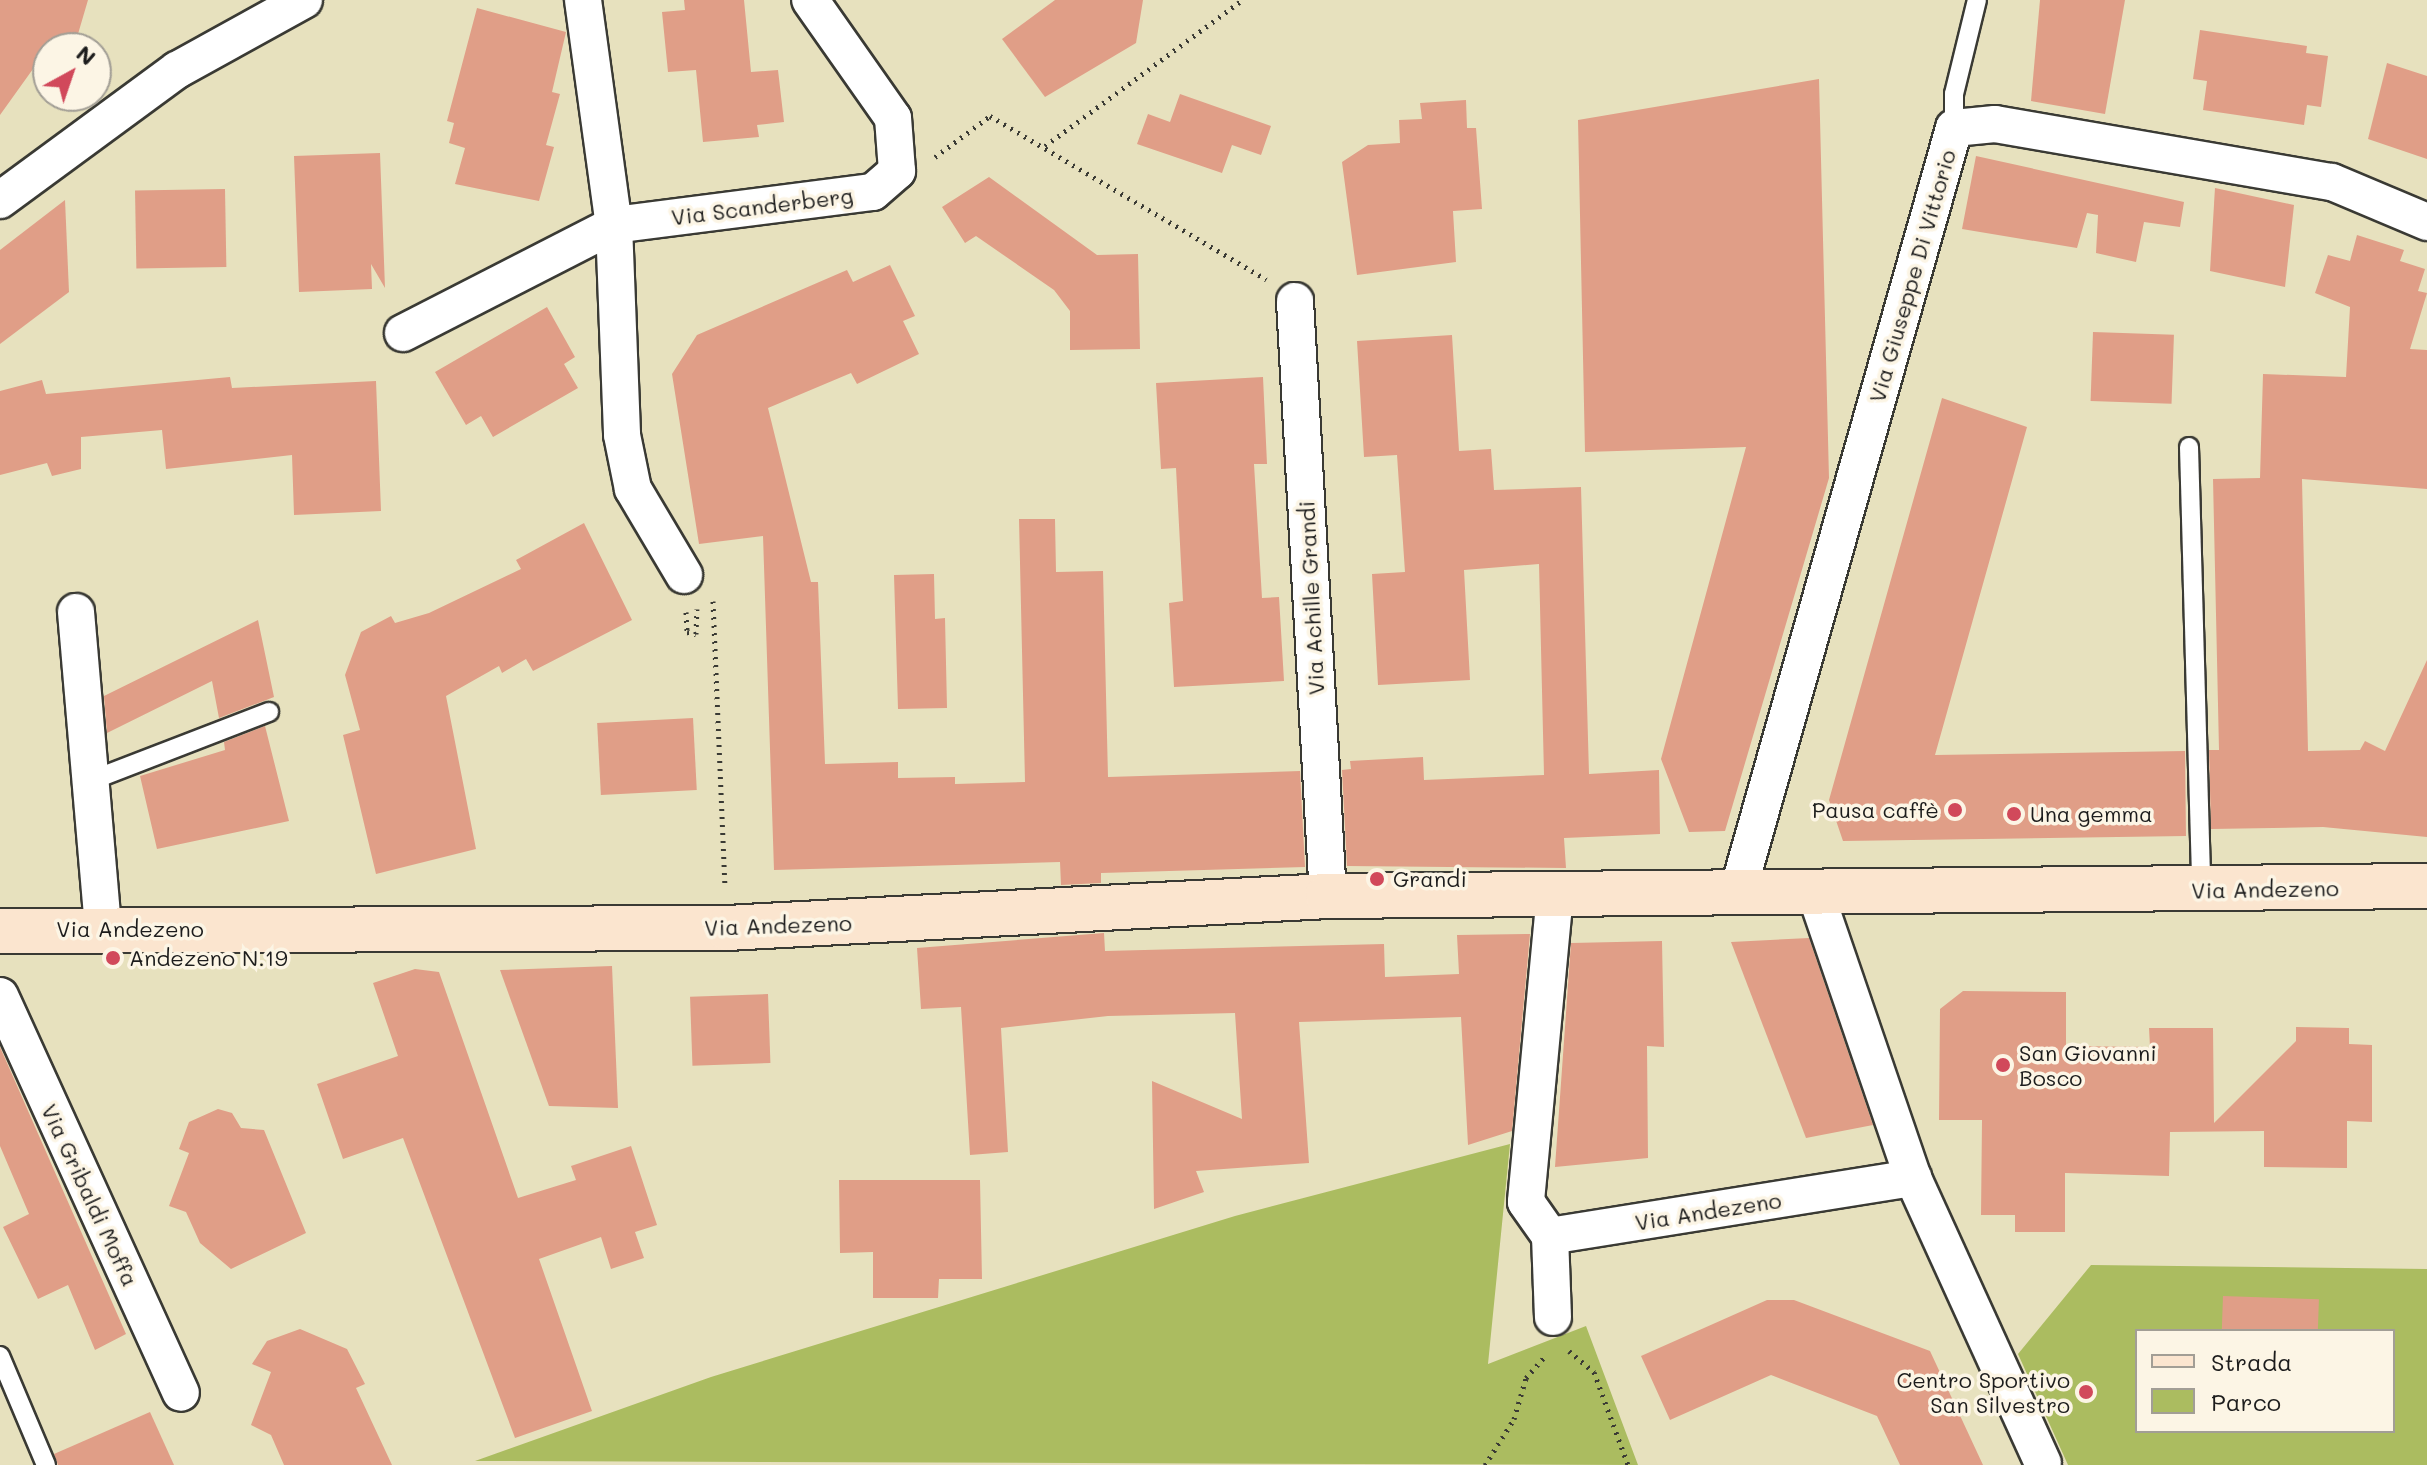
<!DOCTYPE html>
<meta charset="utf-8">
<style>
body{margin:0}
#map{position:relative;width:2427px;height:1465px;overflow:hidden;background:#e7e1be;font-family:Mali,sans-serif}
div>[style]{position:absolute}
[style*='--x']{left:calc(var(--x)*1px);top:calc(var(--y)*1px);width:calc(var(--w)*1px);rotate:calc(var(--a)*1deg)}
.green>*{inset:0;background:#abbc60}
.building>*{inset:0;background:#e09e87;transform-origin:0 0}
.path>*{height:5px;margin-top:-2.5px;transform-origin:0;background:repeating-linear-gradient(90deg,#3a3a34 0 2px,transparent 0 8px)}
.roads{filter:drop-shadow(2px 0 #3a3a34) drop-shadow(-2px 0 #3a3a34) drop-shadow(0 2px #3a3a34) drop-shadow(0 -2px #3a3a34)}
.lane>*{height:18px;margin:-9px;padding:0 9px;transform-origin:9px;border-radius:9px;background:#fff}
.street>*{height:36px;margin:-18px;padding:0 18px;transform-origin:18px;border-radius:18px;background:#fff}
.secondary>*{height:44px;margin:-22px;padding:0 22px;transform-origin:22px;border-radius:22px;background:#fbe5cf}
.dots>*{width:22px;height:22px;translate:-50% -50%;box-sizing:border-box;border:4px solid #fcf5e5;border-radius:50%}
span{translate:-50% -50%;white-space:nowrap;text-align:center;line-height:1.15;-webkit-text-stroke:7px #fcf5e5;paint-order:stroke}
.street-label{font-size:22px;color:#1c1c1c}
.poi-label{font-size:22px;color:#1c1c1c}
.right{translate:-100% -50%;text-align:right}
.left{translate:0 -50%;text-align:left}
.legend{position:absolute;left:2135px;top:1329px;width:260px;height:104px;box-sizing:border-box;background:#fcf5e5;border:2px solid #a29e95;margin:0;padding:10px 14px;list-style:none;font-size:24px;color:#1c1c1c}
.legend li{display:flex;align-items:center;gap:16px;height:40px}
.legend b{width:40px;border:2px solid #a29e95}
.north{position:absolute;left:32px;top:32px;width:80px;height:80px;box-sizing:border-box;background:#fcf5e5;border:2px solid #a29e95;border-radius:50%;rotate:40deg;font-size:22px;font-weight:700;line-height:32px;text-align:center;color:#1c1c1c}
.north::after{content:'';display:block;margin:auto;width:28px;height:36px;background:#d1495b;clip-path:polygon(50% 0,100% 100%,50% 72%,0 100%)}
</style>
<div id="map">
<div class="green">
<i style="clip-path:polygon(1510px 1144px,1488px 1364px,1586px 1326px,1638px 1465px,475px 1461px,711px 1377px,1235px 1216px)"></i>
<i style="clip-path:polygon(evenodd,2091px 1265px,2427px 1269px,2427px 1465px,2068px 1465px,2018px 1354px,2091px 1265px,2137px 1331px,2393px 1331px,2393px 1431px,2137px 1431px,2137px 1331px)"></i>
</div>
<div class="building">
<i style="clip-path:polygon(0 0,88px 0,78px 34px,70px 33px,66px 48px,48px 48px,0 115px)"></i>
<i style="clip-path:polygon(684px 0,744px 0,751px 72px,778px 70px,784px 122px,757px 125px,759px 137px,703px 142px,696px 70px,668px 72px,662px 12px,685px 10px)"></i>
<i style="clip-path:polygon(1055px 0,1143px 0,1136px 43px,1045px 97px,1002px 39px)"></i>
<i style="clip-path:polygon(2040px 0,2125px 0,2105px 114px,2031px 101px)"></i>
<i style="clip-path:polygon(477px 8px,566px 32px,552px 92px,560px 94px,546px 145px,554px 147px,539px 201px,455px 184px,465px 148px,449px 143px,454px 123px,447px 121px)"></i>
<i style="clip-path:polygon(2200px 30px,2307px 46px,2306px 53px,2328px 56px,2321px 107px,2307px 105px,2304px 125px,2203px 110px,2207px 81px,2193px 79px)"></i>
<i style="clip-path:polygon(2387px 63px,2427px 76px,2427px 159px,2368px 139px)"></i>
<i style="clip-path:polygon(1819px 79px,1829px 478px,1725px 831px,1689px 832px,1661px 759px,1746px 447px,1585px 452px,1578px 120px)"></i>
<i style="clip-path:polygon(1180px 94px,1271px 126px,1261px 155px,1232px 145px,1222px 173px,1137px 144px,1148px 114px,1170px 122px)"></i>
<i style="clip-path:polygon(1466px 100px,1467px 128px,1476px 128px,1482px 209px,1453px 211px,1456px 262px,1357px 275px,1342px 162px,1368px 145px,1400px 143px,1399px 120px,1422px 119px,1420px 103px)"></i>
<i style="clip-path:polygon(380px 153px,385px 288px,371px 264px,372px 289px,299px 292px,294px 156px)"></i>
<i style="clip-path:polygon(1976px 156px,2184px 202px,2180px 227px,2144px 222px,2136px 262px,2096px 253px,2098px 215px,2087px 213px,2077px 248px,1962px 229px)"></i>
<i style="clip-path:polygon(989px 177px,1097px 255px,1138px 254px,1140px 349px,1070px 350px,1070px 311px,1054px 290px,976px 236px,965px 243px,942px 207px)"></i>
<i style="clip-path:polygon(2215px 188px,2294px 205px,2285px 287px,2210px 271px)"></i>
<i style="left:225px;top:189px;width:78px;height:90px;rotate:89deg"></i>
<i style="clip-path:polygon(65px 200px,69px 292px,0 344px,0 250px)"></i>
<i style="clip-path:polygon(2357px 235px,2404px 250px,2400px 261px,2425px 269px,2418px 291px,2427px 293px,2410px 349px,2427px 350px,2427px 489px,2302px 479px,2308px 751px,2360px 750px,2365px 741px,2385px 751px,2427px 660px,2427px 837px,2323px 827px,2211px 829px,2209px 750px,2219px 750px,2213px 479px,2260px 478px,2263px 374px,2346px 377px,2350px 307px,2315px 293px,2328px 255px,2350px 261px)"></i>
<i style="clip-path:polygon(890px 265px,915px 316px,903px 321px,919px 354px,857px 384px,851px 373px,768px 408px,811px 582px,818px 582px,825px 764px,898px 762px,898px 778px,955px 777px,955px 784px,1025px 782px,1019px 519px,1055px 519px,1056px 572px,1103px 571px,1108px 777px,1300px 771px,1305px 867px,1101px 873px,1101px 883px,1061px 885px,1060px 862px,774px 870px,763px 536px,699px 544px,672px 374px,697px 335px,847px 270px,853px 282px)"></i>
<i style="clip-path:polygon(547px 307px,575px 357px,564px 364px,578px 388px,493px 437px,481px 416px,466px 425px,435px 372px)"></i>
<i style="left:2093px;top:332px;width:81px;height:69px;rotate:2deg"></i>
<i style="clip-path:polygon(1452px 335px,1459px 451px,1491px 449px,1494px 490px,1581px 487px,1589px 774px,1659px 770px,1660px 834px,1564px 838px,1566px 868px,1347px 866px,1342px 770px,1351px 769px,1350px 761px,1423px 757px,1424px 780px,1544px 775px,1539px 564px,1464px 570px,1470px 680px,1378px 685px,1372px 574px,1405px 572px,1397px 455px,1364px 457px,1357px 341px)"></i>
<i style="clip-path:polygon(230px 377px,232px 388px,376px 381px,381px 511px,294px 515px,292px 455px,166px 469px,162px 430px,81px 437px,81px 469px,52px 476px,47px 463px,0 475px,0 391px,42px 380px,46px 394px)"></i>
<i style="clip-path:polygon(1263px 377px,1267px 464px,1254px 464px,1262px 598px,1279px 597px,1284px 681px,1174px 687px,1169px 603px,1183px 601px,1176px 468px,1161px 469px,1156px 383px)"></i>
<i style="clip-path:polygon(1942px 398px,2027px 427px,1935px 755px,2185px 751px,2186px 836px,1843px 841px,1829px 800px)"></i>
<i style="clip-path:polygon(584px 523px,632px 620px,533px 671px,526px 659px,502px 673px,499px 666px,446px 696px,476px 849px,376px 874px,343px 735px,360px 730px,345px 675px,361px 632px,391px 616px,395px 623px,429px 613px,521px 569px,516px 560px)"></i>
<i style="clip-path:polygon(934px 574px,935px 619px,945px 618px,947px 708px,898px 709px,894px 575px)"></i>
<i style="clip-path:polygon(258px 620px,274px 697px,219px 718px,212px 681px,107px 733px,104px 696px)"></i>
<i style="left:693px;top:718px;width:72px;height:96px;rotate:87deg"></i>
<i style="clip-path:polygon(265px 726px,289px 821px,157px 849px,140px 776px,225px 750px,224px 742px)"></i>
<i style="clip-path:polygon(1104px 933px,1105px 951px,1384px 944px,1385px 977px,1459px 974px,1457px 935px,1530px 934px,1512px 1131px,1468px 1145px,1461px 1017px,1299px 1022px,1309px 1163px,1196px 1171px,1204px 1192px,1154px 1209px,1152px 1081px,1242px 1119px,1235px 1013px,1108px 1016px,1001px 1028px,1008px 1152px,970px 1155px,961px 1007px,921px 1009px,917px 948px)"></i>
<i style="clip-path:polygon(1809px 938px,1873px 1125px,1806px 1138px,1731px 942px)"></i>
<i style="clip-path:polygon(1662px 941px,1664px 1047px,1647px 1046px,1648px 1158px,1555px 1167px,1571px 943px)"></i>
<i style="clip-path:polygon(612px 966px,618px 1108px,549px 1106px,500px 970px)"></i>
<i style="clip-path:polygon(415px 969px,439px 972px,518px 1198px,576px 1180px,571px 1166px,631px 1146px,657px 1225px,635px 1232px,644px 1258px,611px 1269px,601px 1237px,539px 1259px,592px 1411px,515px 1438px,403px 1138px,343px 1159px,317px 1084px,398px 1056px,373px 983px)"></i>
<i style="clip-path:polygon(1963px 991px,2066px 992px,2066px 1046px,2150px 1047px,2149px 1028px,2213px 1028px,2214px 1123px,2296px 1041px,2296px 1027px,2349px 1028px,2349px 1044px,2372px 1045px,2372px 1122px,2347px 1121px,2347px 1168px,2264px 1167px,2264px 1131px,2170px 1132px,2169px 1176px,2065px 1173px,2065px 1232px,2015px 1232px,2015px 1215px,1981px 1215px,1982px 1120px,1939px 1120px,1940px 1009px)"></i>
<i style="left:768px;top:994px;width:69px;height:78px;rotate:88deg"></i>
<i style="clip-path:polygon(0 1047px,126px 1334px,95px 1350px,68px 1285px,38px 1299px,3px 1227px,29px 1214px,0 1146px)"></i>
<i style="clip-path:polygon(218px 1109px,232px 1113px,241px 1128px,264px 1130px,306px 1233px,231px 1269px,200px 1243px,186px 1212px,169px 1206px,189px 1153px,179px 1149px,189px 1122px)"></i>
<i style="clip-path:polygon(839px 1180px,980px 1180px,982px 1279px,939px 1279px,938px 1298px,873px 1298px,873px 1252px,840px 1253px)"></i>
<i style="left:2223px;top:1296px;width:96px;height:35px;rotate:2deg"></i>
<i style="clip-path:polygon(1767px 1300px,1794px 1300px,1930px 1351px,1983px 1465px,1900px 1465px,1877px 1416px,1771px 1375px,1670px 1420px,1641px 1356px)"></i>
<i style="clip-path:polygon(300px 1329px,347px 1349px,365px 1384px,356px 1388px,392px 1465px,284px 1465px,271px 1435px,251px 1425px,271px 1372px,252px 1364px,267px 1341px)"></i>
<i style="clip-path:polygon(150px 1412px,174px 1465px,58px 1465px,54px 1454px)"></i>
</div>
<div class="path">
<i style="--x:1045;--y:146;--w:245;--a:-36.5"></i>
<i style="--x:935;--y:157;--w:69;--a:-36.7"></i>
<i style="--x:990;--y:116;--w:321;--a:30.6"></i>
<i style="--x:713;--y:601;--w:286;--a:87.6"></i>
<i style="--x:686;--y:612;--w:20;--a:87"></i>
<i style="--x:687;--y:632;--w:9;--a:13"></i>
<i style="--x:696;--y:634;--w:25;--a:-88"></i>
<i style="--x:1569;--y:1351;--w:33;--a:40"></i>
<i style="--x:1594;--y:1372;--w:99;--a:69.9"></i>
<i style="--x:1485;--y:1465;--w:54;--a:-57.8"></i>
<i style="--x:1514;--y:1419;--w:43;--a:-73.7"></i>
<i style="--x:1526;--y:1378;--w:29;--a:-49"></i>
</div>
<div class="roads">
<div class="lane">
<i style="--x:1954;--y:128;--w:34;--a:-90"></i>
<i style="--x:1954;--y:94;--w:97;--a:-76.3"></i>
<i style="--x:2189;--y:447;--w:442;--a:88.4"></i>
<i style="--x:90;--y:781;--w:192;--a:-21.1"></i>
<i style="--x:0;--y:1356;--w:118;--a:67.1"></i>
</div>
<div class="street">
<i style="--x:583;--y:0;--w:227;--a:82.2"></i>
<i style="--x:614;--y:225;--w:261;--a:-7.3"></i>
<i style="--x:873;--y:192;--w:32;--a:-41"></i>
<i style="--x:897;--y:171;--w:53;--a:-94.3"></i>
<i style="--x:893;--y:118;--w:144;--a:-125.1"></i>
<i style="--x:0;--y:200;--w:220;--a:-36.3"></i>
<i style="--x:177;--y:70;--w:145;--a:-28.9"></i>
<i style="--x:1295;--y:301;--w:596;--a:86.83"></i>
<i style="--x:403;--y:333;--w:237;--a:-27.1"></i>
<i style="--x:614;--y:225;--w:210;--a:87.8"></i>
<i style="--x:622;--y:435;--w:55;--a:78.5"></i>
<i style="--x:633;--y:489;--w:100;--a:59.3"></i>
<i style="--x:76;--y:612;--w:317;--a:85.1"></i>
<i style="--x:1738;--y:891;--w:793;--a:-74.19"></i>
<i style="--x:1954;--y:128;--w:41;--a:-5.6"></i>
<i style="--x:1995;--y:124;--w:342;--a:9.8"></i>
<i style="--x:2332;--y:182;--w:103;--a:22.8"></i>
<i style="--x:1555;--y:894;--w:309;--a:95.4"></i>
<i style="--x:1526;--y:1202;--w:42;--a:54.8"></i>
<i style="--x:1550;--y:1236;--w:368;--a:-9.1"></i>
<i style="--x:1913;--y:1178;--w:303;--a:-108.9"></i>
<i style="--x:0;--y:996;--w:436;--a:65.5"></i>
<i style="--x:1913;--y:1178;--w:313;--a:65.5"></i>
<i style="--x:1550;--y:1236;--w:81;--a:87.9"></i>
</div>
<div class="secondary">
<i style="--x:0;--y:931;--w:727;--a:-0.24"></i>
<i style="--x:727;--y:928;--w:602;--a:-3.05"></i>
<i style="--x:1328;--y:896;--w:1099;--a:-0.52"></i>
</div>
</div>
<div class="dots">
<i style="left:1955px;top:810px;background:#d1495b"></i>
<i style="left:2014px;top:814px;background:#d1495b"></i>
<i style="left:1377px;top:879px;background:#d1495b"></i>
<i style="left:113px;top:958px;background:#d1495b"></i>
<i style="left:2003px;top:1065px;background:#d1495b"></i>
<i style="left:2086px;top:1392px;background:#d1495b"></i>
</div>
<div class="street-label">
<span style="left:762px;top:206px;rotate:-7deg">Via Scanderberg</span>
<span style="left:1912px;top:276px;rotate:-74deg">Via Giuseppe Di Vittorio</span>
<span style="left:1311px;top:598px;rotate:-93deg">Via Achille Grandi</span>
<span style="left:2265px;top:889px;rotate:-1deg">Via Andezeno</span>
<span style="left:778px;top:925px;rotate:-2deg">Via Andezeno</span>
<span style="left:130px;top:929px">Via Andezeno</span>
<span style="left:90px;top:1195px;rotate:65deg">Via Gribaldi Moffa</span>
<span style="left:1708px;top:1211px;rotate:-9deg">Via Andezeno</span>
</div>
<div class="poi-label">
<span class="right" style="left:1939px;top:810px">Pausa caffè</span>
<span class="left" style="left:2030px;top:814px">Una gemma</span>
<span class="left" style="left:1393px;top:879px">Grandi</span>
<span class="left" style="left:129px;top:958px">Andezeno N.19</span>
<span class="left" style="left:2019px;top:1065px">San Giovanni<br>Bosco</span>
<span class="right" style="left:2070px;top:1392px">Centro Sportivo<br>San Silvestro</span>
</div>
<ul class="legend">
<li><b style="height:10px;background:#fbe5cf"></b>Strada</li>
<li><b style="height:22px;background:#abbc60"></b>Parco</li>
</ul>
<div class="north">N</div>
</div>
